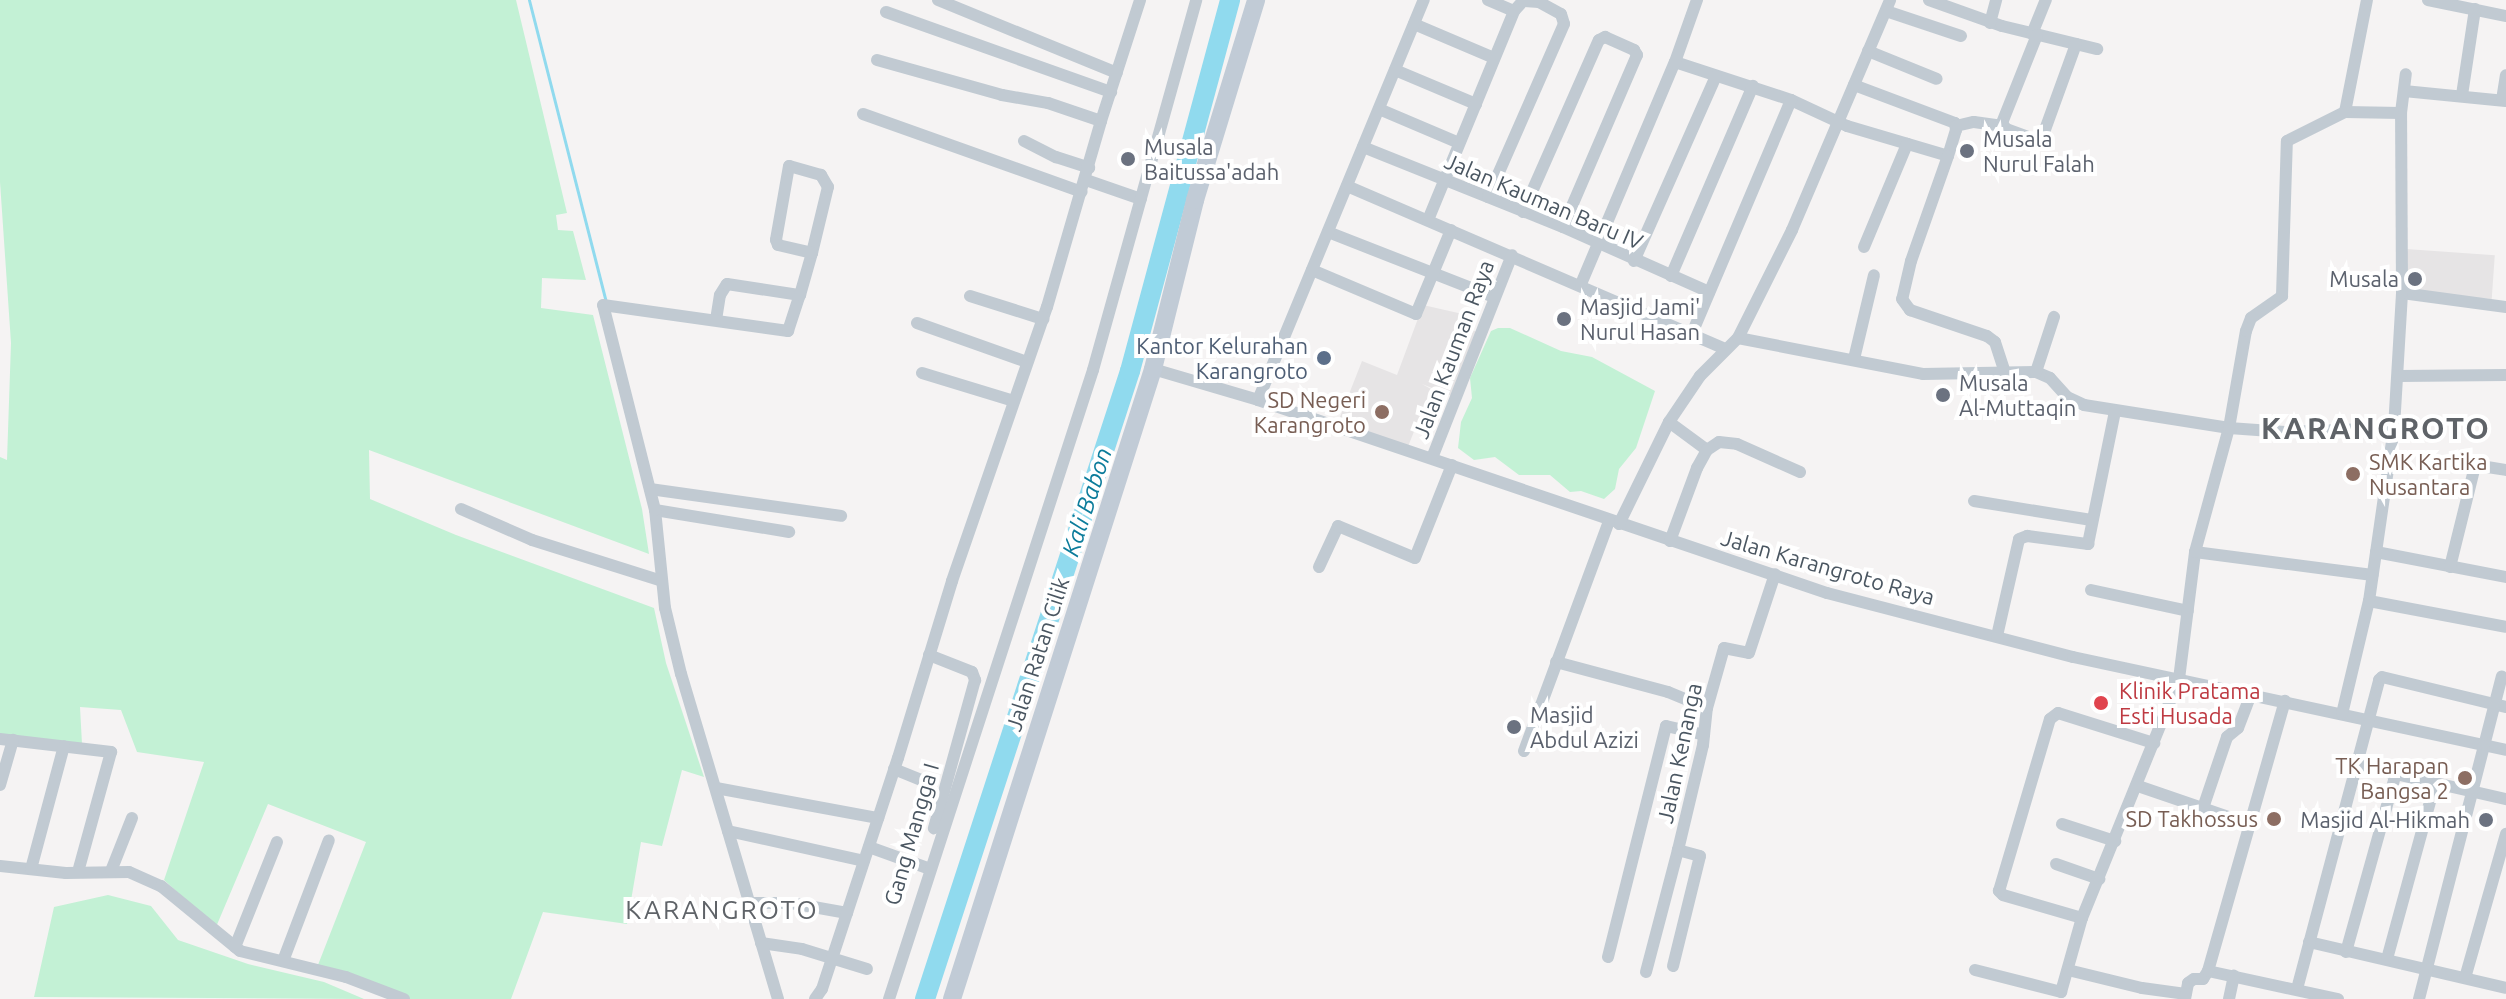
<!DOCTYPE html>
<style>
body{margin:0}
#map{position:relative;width:2506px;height:999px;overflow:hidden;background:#f5f3f3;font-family:Ubuntu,sans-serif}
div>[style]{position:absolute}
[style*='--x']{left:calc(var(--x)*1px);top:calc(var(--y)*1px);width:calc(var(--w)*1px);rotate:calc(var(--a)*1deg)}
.education>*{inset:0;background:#e6e4e5;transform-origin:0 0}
.green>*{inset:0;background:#c3f1d5}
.stream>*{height:3px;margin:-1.5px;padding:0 1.5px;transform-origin:1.5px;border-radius:1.5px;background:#90daee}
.river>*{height:20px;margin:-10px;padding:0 10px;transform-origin:10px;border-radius:10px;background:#90daee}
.street>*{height:12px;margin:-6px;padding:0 6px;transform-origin:6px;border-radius:6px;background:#c1cad2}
.secondary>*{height:18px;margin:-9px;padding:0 9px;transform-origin:9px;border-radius:9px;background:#c1cbd6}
.dots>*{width:22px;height:22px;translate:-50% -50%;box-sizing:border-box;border:4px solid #fff;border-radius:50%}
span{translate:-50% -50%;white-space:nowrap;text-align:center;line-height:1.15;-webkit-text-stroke:8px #fff;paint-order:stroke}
.worship-label{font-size:22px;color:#5b616d}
.left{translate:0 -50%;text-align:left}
.right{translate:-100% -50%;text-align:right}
.street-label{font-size:22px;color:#4a5661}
.service-label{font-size:22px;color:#4e5e75}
.education-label{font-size:22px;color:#785e54}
.health-label{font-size:22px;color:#be3a42}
.water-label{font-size:24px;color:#0c7c9b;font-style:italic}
.quarter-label{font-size:26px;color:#5f6368;letter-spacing:2px}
.district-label{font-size:30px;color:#5f6368;font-weight:700;letter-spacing:2px}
</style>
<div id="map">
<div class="education">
<i style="left:2406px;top:249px;width:89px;height:44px;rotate:4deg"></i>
<i style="clip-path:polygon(1423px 305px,1467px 315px,1463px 326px,1477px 332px,1452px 396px,1422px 384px,1431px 389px,1407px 449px,1338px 422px,1362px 361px,1397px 375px)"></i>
</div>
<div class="green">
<i style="clip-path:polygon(0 0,516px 0,567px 213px,556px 215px,558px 230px,573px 231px,586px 280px,542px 278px,541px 308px,593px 315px,642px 509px,649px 554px,369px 450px,370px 499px,456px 535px,654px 608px,666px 663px,704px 777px,682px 770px,662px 846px,641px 842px,627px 924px,543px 912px,511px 999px,404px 999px,316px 970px,366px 842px,268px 804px,216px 927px,164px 880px,204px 762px,137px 752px,121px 710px,80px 707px,82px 744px,0 734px,0 457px,7px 460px,11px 343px,0 182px)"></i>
<i style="clip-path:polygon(1498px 328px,1510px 328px,1561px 351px,1592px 357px,1655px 391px,1636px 448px,1619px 469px,1615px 489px,1604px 499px,1581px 491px,1570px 492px,1550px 475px,1519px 475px,1495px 457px,1474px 460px,1458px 448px,1461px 422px,1472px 398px,1470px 378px,1491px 331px)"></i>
<i style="clip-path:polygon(108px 895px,151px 906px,178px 940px,248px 964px,324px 982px,364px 999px,34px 997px,54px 907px)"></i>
</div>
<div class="stream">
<i style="--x:529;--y:0;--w:313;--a:75.7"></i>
</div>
<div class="river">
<i style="--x:925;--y:999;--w:661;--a:-71.92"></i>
<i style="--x:1130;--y:371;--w:384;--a:-74.9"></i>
</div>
<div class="street">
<i style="--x:938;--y:0;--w:193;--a:22.2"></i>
<i style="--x:1488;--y:0;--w:28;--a:23"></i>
<i style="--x:1929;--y:0;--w:77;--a:19.6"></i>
<i style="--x:2002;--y:26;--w:98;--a:13.6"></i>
<i style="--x:2428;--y:0;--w:80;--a:11.6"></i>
<i style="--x:1886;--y:11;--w:79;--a:18.4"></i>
<i style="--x:886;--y:12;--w:239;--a:19.6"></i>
<i style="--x:1990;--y:23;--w:24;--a:-75"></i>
<i style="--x:1414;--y:24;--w:87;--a:23"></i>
<i style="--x:2032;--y:34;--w:37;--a:-68"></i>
<i style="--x:2037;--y:35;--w:95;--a:111.7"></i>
<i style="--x:2002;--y:123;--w:7;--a:56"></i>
<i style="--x:2006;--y:129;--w:33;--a:20"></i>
<i style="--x:2037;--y:140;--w:5;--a:-22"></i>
<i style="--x:2042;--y:138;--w:100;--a:-70.1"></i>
<i style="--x:1868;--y:51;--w:74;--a:22.1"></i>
<i style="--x:877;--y:60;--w:130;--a:15.6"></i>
<i style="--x:1002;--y:95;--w:47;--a:9.9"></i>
<i style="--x:1048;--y:103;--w:56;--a:18.8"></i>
<i style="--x:1675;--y:62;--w:122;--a:18.1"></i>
<i style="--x:1791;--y:100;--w:62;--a:24.9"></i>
<i style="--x:1847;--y:126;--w:105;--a:16.5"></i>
<i style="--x:1948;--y:156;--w:27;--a:-73"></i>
<i style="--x:1956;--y:130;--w:7;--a:-98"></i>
<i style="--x:1955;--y:123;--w:108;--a:-159.4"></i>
<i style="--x:1395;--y:70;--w:88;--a:22.8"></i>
<i style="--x:2404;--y:91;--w:102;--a:5.6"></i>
<i style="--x:2462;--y:95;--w:87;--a:-81.4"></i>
<i style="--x:2502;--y:100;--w:25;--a:-81"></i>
<i style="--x:1379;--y:109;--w:87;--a:23"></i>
<i style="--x:2401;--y:113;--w:39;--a:-83"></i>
<i style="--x:863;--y:114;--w:232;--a:19.6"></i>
<i style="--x:1956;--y:126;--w:18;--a:-13"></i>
<i style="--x:1974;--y:122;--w:29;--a:8"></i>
<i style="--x:1024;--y:141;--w:36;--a:27"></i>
<i style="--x:1056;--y:157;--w:35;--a:18"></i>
<i style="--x:1363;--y:147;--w:215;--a:21.8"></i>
<i style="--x:1563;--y:227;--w:160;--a:24"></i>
<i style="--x:1948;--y:156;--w:111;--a:109.4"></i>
<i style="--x:1911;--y:261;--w:39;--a:103"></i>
<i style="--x:1902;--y:299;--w:14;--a:54"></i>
<i style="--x:1910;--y:310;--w:81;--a:18.7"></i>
<i style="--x:1987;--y:336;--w:10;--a:37"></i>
<i style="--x:1995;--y:342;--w:32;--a:72"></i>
<i style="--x:1086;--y:180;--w:58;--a:19.1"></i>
<i style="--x:1347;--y:186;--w:410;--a:23.3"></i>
<i style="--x:1523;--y:212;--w:188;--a:-66.2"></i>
<i style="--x:1599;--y:40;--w:7;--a:-27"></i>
<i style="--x:1605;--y:37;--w:32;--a:24"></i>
<i style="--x:1634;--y:50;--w:6;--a:59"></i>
<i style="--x:1637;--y:55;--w:187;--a:113.3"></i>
<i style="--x:1428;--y:220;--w:226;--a:-67.6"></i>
<i style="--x:1514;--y:11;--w:13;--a:-48"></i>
<i style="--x:1523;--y:1;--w:16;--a:4"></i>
<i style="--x:1539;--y:2;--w:25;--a:29"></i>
<i style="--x:1561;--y:14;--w:10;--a:73"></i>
<i style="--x:1564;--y:24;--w:189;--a:113.7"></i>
<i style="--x:1328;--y:232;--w:178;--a:21.4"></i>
<i style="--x:1864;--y:247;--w:112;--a:-67.3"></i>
<i style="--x:1634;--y:261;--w:202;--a:-66.1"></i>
<i style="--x:1312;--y:270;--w:113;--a:22.9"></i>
<i style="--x:1416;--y:314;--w:91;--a:-67.4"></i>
<i style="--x:1671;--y:276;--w:207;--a:-66.7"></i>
<i style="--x:1581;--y:284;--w:241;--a:-67.1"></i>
<i style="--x:1675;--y:62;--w:66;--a:-70.5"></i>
<i style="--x:2402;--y:293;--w:105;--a:7.7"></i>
<i style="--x:970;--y:296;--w:77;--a:17.5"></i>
<i style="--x:716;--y:320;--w:25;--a:-81"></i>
<i style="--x:720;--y:295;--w:13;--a:-58"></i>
<i style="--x:727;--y:284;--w:74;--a:8.6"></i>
<i style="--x:917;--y:323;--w:117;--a:19.5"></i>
<i style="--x:1693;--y:331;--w:251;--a:-67"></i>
<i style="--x:1738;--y:338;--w:188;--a:11"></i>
<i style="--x:1923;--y:374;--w:113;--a:-1"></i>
<i style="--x:2036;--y:372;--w:15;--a:23"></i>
<i style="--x:2050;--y:378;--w:25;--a:48"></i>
<i style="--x:2067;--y:397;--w:19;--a:25"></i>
<i style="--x:2084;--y:405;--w:147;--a:9"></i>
<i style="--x:2229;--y:428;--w:56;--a:4.1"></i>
<i style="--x:2285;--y:432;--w:109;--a:-2.1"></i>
<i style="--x:2394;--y:428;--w:135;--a:-86.6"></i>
<i style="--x:2402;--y:293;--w:180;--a:-90.3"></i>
<i style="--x:2401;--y:113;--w:56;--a:-179"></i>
<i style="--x:2345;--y:112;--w:114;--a:-78.9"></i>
<i style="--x:1854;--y:359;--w:86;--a:-76.6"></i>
<i style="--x:1153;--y:369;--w:109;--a:16.4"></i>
<i style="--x:1258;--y:400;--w:601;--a:18.74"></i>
<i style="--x:1827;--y:593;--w:254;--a:14.6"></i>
<i style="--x:2073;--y:657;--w:443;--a:12.1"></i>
<i style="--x:2036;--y:372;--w:58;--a:-71.9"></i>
<i style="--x:922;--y:373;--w:96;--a:16.9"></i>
<i style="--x:2399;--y:376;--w:107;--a:-0.5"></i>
<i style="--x:1258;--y:400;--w:433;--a:-67.5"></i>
<i style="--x:1669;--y:422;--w:47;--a:36.4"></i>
<i style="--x:1432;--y:458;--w:218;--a:-68.5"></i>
<i style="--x:650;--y:489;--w:193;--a:8"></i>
<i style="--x:1974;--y:501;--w:119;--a:9.2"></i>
<i style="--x:461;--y:509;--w:77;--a:23.6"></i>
<i style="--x:532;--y:540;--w:136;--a:17.5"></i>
<i style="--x:655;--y:510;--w:136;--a:9.3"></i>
<i style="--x:1619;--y:524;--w:114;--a:-63.9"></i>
<i style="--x:1669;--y:422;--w:55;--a:-56"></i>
<i style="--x:1700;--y:376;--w:54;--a:-45"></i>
<i style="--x:1738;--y:338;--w:121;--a:-63.4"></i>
<i style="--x:1792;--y:230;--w:250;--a:-66.9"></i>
<i style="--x:1670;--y:541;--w:78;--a:-69.7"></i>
<i style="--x:1697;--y:468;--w:21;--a:-61"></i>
<i style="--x:1707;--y:450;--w:14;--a:-34"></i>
<i style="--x:1719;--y:442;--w:18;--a:6"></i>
<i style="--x:1737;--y:444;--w:69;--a:24"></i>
<i style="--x:2195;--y:552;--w:179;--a:7.4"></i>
<i style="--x:2376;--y:552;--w:132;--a:10.9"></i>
<i style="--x:1319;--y:567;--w:45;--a:-65.1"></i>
<i style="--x:1338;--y:526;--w:83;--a:22.6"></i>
<i style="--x:1415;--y:558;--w:100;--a:-68.3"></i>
<i style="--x:2450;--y:567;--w:100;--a:-76.1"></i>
<i style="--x:2474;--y:470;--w:8;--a:-30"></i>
<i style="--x:2481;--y:466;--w:25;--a:9"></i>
<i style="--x:2091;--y:590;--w:99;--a:12.2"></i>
<i style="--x:2369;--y:601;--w:139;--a:10.7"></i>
<i style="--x:1997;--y:636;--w:99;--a:-77.2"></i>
<i style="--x:2019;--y:539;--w:9;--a:-21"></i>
<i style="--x:2027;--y:536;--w:62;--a:7.5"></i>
<i style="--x:2088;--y:544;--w:136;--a:-78.5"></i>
<i style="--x:929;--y:655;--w:46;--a:21.6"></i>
<i style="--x:972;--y:672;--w:9;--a:69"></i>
<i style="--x:975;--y:680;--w:154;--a:105.5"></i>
<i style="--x:1556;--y:662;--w:116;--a:15"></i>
<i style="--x:1668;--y:692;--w:42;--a:22.3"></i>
<i style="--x:2342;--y:714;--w:116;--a:-76.6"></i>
<i style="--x:2369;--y:601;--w:175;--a:-81.8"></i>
<i style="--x:0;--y:739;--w:112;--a:6.7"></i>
<i style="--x:111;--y:752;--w:124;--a:105.4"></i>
<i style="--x:1524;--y:751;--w:245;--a:-69.7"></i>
<i style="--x:2356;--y:765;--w:154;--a:12.8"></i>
<i style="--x:894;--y:769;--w:35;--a:22"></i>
<i style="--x:0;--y:785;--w:47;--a:-73.9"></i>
<i style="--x:2138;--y:786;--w:117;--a:18.9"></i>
<i style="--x:716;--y:788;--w:165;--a:10.5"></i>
<i style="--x:2203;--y:808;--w:75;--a:-71.3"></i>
<i style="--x:2227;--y:737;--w:14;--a:-39"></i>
<i style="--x:2238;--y:728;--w:36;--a:-69"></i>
<i style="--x:2062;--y:824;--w:56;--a:17.8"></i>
<i style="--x:728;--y:831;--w:139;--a:12.4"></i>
<i style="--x:869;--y:847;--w:65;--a:19.8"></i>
<i style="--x:2056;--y:864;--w:46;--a:19.2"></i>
<i style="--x:0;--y:866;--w:66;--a:6.1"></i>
<i style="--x:66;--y:873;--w:63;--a:-0.9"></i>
<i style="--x:129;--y:872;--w:35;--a:24"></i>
<i style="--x:161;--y:886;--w:102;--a:39.4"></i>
<i style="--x:240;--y:951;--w:109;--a:13.8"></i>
<i style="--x:346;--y:977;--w:62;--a:20.8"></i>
<i style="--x:31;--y:869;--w:127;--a:-75"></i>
<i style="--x:111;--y:871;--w:57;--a:-68.4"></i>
<i style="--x:749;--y:903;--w:42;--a:0"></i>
<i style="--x:791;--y:903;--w:57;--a:10.1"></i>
<i style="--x:2082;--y:918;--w:82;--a:-163.8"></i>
<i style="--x:2003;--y:895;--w:6;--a:-135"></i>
<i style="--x:1999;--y:891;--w:179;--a:-73.5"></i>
<i style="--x:2050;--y:719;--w:10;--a:-37"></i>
<i style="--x:2058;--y:713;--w:101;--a:17.4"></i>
<i style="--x:2309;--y:942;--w:202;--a:13.1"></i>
<i style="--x:761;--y:943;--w:41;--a:8.3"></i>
<i style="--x:802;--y:949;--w:68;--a:17.1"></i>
<i style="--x:235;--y:947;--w:113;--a:-68.2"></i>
<i style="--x:2346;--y:952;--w:183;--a:-74.4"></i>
<i style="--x:1608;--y:957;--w:238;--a:-75.9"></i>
<i style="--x:1666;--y:726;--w:39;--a:13"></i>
<i style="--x:2387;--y:959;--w:181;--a:-74.7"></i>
<i style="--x:283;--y:961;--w:129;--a:-69.2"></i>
<i style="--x:1673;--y:966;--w:113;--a:-76.2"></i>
<i style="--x:1700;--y:856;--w:23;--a:-165"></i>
<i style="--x:1975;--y:970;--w:89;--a:14.3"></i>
<i style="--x:2061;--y:992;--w:77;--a:-74.2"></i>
<i style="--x:2082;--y:918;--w:258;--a:-67.9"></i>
<i style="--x:2179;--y:679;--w:128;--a:-82.8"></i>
<i style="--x:2195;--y:552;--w:129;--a:-74.7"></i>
<i style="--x:2229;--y:428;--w:98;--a:-80.1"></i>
<i style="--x:2246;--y:331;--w:14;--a:-69"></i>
<i style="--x:2251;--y:318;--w:38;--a:-35"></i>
<i style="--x:2282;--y:296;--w:155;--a:-88.2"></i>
<i style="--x:2287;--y:141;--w:65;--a:-26.6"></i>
<i style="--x:2068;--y:970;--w:76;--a:13.7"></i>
<i style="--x:2142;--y:988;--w:44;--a:7.8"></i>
<i style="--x:2208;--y:971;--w:133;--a:12.2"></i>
<i style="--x:1646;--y:972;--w:126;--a:-75.3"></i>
<i style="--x:1678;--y:850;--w:108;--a:-76.6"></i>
<i style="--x:1703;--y:745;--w:37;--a:-84"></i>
<i style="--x:1707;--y:708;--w:62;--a:-74.2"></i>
<i style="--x:1724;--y:648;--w:25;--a:11"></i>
<i style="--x:1749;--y:653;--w:83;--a:-71.8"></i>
<i style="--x:2465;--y:978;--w:150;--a:-74.1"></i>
<i style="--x:2297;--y:989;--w:320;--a:-75.1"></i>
<i style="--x:2379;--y:680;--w:4;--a:-45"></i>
<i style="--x:2382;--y:677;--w:128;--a:13.6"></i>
<i style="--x:778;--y:999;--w:339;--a:-106.6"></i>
<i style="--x:681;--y:674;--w:68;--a:-103.6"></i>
<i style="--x:665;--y:608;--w:99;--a:-95.8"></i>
<i style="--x:655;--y:510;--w:211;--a:-104.2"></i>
<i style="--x:603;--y:305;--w:187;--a:8"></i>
<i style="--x:788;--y:331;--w:38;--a:-72"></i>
<i style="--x:800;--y:295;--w:44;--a:-74.1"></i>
<i style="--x:812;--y:253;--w:68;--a:-76.4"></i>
<i style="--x:828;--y:187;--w:14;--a:-120"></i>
<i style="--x:821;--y:175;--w:33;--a:-164"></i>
<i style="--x:789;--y:166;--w:75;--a:100"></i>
<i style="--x:776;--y:240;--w:5;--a:68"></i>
<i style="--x:778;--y:245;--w:35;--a:13"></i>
<i style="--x:815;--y:999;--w:12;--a:-55"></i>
<i style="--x:822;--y:989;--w:243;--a:-71.8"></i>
<i style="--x:898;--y:758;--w:185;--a:-73"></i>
<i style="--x:952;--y:581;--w:290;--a:-70.9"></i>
<i style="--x:1047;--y:307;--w:194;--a:-73.8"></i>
<i style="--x:1101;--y:121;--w:127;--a:-72.1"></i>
<i style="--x:889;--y:999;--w:661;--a:-72.03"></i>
<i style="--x:1093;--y:370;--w:384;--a:-74.4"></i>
<i style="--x:2185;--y:999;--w:16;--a:-79"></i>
<i style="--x:2188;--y:983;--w:7;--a:-34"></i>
<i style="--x:2194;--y:979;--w:9;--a:0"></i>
<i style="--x:2203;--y:979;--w:9;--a:-58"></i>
<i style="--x:2208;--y:971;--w:281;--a:-74.1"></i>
<i style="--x:2229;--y:999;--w:24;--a:-78"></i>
<i style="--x:2419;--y:999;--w:333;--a:-75.6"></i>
</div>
<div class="secondary">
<i style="--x:952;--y:999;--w:661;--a:-72.3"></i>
<i style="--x:1153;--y:369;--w:174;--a:-76"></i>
<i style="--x:1195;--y:200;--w:209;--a:-73"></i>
</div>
<div class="dots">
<i style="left:1967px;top:151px;background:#6b7280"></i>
<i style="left:1128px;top:159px;background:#6b7280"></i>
<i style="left:2415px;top:279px;background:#6b7280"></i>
<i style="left:1564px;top:319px;background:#6b7280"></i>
<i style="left:1324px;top:358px;background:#5c6f8a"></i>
<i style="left:1943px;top:395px;background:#6b7280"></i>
<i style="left:1382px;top:412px;background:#8d6e63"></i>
<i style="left:2353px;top:474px;background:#8d6e63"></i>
<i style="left:2101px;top:703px;background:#e0444e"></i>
<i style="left:1514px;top:727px;background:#6b7280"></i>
<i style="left:2465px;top:778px;background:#8d6e63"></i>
<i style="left:2274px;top:819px;background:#8d6e63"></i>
<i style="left:2486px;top:820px;background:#6b7280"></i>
</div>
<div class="worship-label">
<span class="left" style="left:1983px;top:151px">Musala<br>Nurul Falah</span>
<span class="left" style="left:1144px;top:159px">Musala<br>Baitussa'adah</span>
<span class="right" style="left:2399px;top:279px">Musala</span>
<span class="left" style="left:1580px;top:319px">Masjid Jami'<br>Nurul Hasan</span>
<span class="left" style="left:1959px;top:395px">Musala<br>Al-Muttaqin</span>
<span class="left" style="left:1530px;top:727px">Masjid<br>Abdul Azizi</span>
<span class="right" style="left:2470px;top:820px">Masjid Al-Hikmah</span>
</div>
<div class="street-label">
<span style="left:1544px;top:201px;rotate:23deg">Jalan Kauman Baru IV</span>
<span style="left:1453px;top:349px;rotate:-69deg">Jalan Kauman Raya</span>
<span style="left:1828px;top:567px;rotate:16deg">Jalan Karangroto Raya</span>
<span style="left:1037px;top:654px;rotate:-72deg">Jalan Ratan Cilik</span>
<span style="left:1679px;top:753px;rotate:-78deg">Jalan Kenanga</span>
<span style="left:911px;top:834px;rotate:-74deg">Gang Mangga I</span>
</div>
<div class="service-label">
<span class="right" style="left:1308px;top:358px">Kantor Kelurahan<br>Karangroto</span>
</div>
<div class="education-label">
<span class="right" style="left:1366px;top:412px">SD Negeri<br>Karangroto</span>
<span class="left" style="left:2369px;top:474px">SMK Kartika<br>Nusantara</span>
<span class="right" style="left:2449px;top:778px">TK Harapan<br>Bangsa 2</span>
<span class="right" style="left:2258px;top:819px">SD Takhossus</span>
</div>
<div class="health-label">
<span class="left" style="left:2119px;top:703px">Klinik Pratama<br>Esti Husada</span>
</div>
<div class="water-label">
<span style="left:1087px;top:502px;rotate:-72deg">Kali Babon</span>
</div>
<div class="quarter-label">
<span style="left:722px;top:910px">KARANGROTO</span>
</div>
<div class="district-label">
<span style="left:2376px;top:428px">KARANGROTO</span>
</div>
</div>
